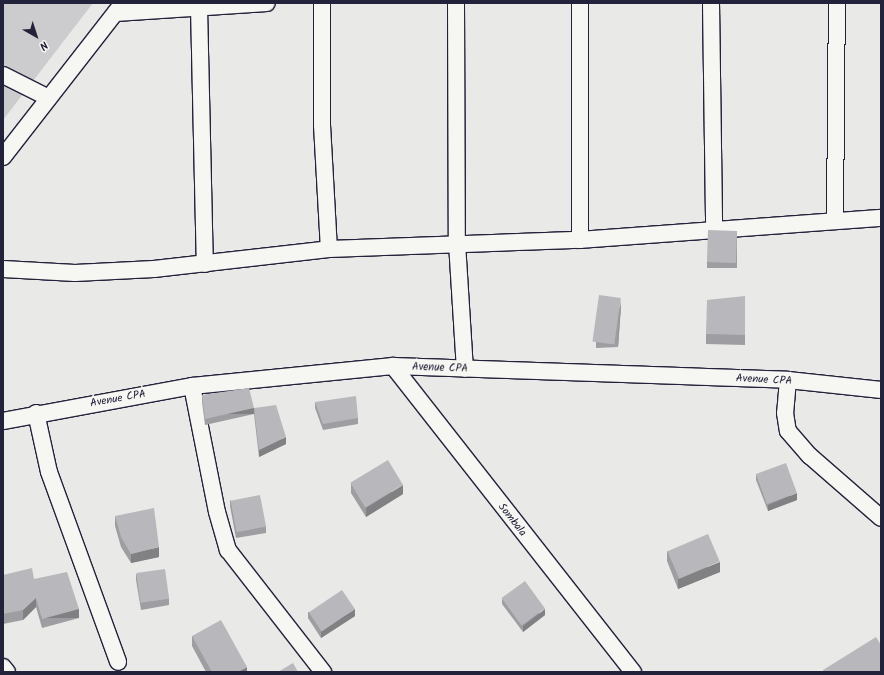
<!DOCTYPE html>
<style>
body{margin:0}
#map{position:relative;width:884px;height:675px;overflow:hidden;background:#e9e9e7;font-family:Kalam,sans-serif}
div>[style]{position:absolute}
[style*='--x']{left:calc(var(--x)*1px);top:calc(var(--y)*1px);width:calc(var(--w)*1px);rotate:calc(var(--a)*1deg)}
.green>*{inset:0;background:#ccccce}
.roads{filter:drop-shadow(1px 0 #22223b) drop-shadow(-1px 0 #22223b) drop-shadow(0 1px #22223b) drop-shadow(0 -1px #22223b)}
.minor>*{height:16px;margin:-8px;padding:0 8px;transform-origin:8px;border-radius:8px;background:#f6f6f2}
.wall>*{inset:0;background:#9e9ea2}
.shaded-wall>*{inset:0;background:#818184;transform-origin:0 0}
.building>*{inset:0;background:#b8b8bc;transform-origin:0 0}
span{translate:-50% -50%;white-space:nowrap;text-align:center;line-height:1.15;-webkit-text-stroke:3.5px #f6f6f2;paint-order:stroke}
.street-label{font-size:11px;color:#22223b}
.frame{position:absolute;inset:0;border:4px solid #22223b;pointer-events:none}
.north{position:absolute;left:16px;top:16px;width:40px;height:40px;-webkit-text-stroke:3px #f6f6f2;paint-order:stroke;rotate:141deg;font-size:11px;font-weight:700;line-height:16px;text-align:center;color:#22223b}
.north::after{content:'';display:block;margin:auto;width:14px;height:18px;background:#22223b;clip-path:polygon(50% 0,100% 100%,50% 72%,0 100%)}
</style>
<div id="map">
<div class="green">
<i style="clip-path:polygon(3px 3px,93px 3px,3px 120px)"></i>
</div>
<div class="roads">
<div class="minor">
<i style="--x:322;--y:3;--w:122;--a:90"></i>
<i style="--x:322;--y:125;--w:124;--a:86.8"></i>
<i style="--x:456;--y:3;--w:240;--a:89.8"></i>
<i style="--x:457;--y:243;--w:126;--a:86.4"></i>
<i style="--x:711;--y:3;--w:225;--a:89.2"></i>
<i style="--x:199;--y:7;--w:257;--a:88.7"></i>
<i style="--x:116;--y:13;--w:151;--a:-3.8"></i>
<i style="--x:3;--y:75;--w:51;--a:26.6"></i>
<i style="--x:3;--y:157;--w:195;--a:-52.1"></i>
<i style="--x:835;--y:219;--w:216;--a:-89.5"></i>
<i style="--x:580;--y:240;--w:237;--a:-90"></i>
<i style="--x:3;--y:269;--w:72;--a:3.2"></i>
<i style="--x:75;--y:273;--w:79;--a:-2.9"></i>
<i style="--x:154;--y:269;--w:176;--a:-6.5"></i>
<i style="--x:329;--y:249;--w:251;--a:-2.1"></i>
<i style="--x:580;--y:240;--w:302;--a:-4.2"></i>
<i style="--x:393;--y:366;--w:389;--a:51.9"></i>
<i style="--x:788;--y:380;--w:33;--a:95"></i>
<i style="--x:785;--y:413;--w:18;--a:81"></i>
<i style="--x:788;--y:431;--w:33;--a:49"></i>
<i style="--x:810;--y:456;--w:94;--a:41.1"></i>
<i style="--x:192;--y:386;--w:128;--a:78.8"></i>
<i style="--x:217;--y:512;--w:40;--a:74"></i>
<i style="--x:228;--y:550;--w:155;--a:52.1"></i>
<i style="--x:36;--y:413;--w:60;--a:77.6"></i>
<i style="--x:49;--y:472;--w:202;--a:70"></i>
<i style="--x:3;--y:421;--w:192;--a:-10.5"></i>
<i style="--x:192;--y:386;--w:202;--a:-5.7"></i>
<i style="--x:393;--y:366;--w:395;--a:2"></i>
<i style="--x:788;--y:380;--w:94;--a:6.1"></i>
<i style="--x:3;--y:667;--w:6;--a:51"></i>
</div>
</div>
<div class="wall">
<i style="clip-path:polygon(737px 231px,737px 268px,707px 268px,707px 262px)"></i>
<i style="clip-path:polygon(745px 296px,745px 345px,706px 344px,706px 334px)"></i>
<i style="clip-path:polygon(621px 305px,618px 347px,596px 348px,596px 342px)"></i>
<i style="clip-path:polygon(202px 395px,254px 408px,286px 444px,259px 457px,254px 414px,205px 425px,202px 402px)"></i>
<i style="clip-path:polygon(315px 402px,358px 418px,358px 424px,323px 430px,315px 408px)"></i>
<i style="clip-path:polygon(756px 474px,797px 500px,768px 511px,756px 480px)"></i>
<i style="clip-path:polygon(351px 483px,403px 494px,366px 517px,351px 493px)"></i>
<i style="clip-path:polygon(230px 500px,266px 526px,266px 533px,236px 538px,230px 506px)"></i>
<i style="clip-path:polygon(115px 516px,159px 557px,131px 563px,121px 547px,115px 526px)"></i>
<i style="clip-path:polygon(667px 551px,720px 572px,678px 589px,667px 561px)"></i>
<i style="clip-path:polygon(136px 574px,169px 599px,169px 605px,141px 610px,136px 580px)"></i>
<i style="clip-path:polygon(3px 575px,34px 579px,79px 618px,42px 628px,36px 607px,23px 620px,3px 624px)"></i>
<i style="clip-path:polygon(502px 598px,545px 615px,523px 632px,502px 604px)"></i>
<i style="clip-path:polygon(308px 612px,355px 616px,321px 638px,308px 618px)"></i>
<i style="clip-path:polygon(192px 636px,247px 672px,206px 672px,192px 646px)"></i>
</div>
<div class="shaded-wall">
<i style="clip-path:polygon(621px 298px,621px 305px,618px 347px,618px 341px)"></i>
<i style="left:254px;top:408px;width:6px;height:50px;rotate:90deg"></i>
<i style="clip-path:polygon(286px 437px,286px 444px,259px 457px,259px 450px)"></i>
<i style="clip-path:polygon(403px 485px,403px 494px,366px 517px,366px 508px)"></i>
<i style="clip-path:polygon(797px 493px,797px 500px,768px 511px,768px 505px)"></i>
<i style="clip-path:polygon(159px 547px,159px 557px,131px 563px,131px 554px)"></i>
<i style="clip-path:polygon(720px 562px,720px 572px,678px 589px,678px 579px)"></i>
<i style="clip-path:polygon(36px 598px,36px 607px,23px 620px,23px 610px)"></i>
<i style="left:79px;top:609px;width:9px;height:38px;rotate:90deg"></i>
<i style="clip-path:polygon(355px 609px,355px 616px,321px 638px,321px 631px)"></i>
<i style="clip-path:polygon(545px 609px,545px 615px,523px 632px,523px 626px)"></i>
<i style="clip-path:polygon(247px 667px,247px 672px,238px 672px)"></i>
</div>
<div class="building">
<i style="left:708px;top:230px;width:29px;height:32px;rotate:2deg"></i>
<i style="left:599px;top:295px;width:22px;height:47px;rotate:8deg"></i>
<i style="clip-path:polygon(745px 296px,745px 335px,706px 334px,707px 300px)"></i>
<i style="clip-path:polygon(249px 388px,254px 408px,276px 405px,286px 437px,259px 450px,254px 408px,205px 419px,202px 395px)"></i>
<i style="clip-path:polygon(356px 396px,358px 418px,323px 424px,315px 402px)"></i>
<i style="left:388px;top:460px;width:29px;height:44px;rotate:59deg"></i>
<i style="left:786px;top:463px;width:32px;height:32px;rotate:70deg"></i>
<i style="left:260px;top:495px;width:32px;height:30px;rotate:79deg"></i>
<i style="clip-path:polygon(154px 508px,159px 547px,131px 554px,121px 537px,115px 516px)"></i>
<i style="left:708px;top:534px;width:30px;height:44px;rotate:67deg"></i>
<i style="clip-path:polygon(32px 568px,34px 579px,67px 572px,79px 609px,42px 619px,36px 598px,23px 610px,3px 614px,3px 575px)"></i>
<i style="left:165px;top:569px;width:30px;height:29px;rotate:82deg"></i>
<i style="left:525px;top:581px;width:34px;height:29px;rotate:54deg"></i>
<i style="left:342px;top:590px;width:23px;height:40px;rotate:56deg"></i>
<i style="clip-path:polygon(221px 620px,247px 667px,238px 672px,212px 672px,192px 636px)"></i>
<i style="clip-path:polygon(876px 637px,881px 645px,881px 672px,824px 672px,823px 670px)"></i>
<i style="clip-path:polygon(293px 663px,298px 672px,278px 672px)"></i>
</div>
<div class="street-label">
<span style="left:440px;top:368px;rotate:2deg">Avenue CPA</span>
<span style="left:764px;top:380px;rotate:3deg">Avenue CPA</span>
<span style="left:118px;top:399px;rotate:-10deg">Avenue CPA</span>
<span style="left:512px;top:520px;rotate:52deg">Sombala</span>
</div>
<div class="frame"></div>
<div class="north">N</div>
</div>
